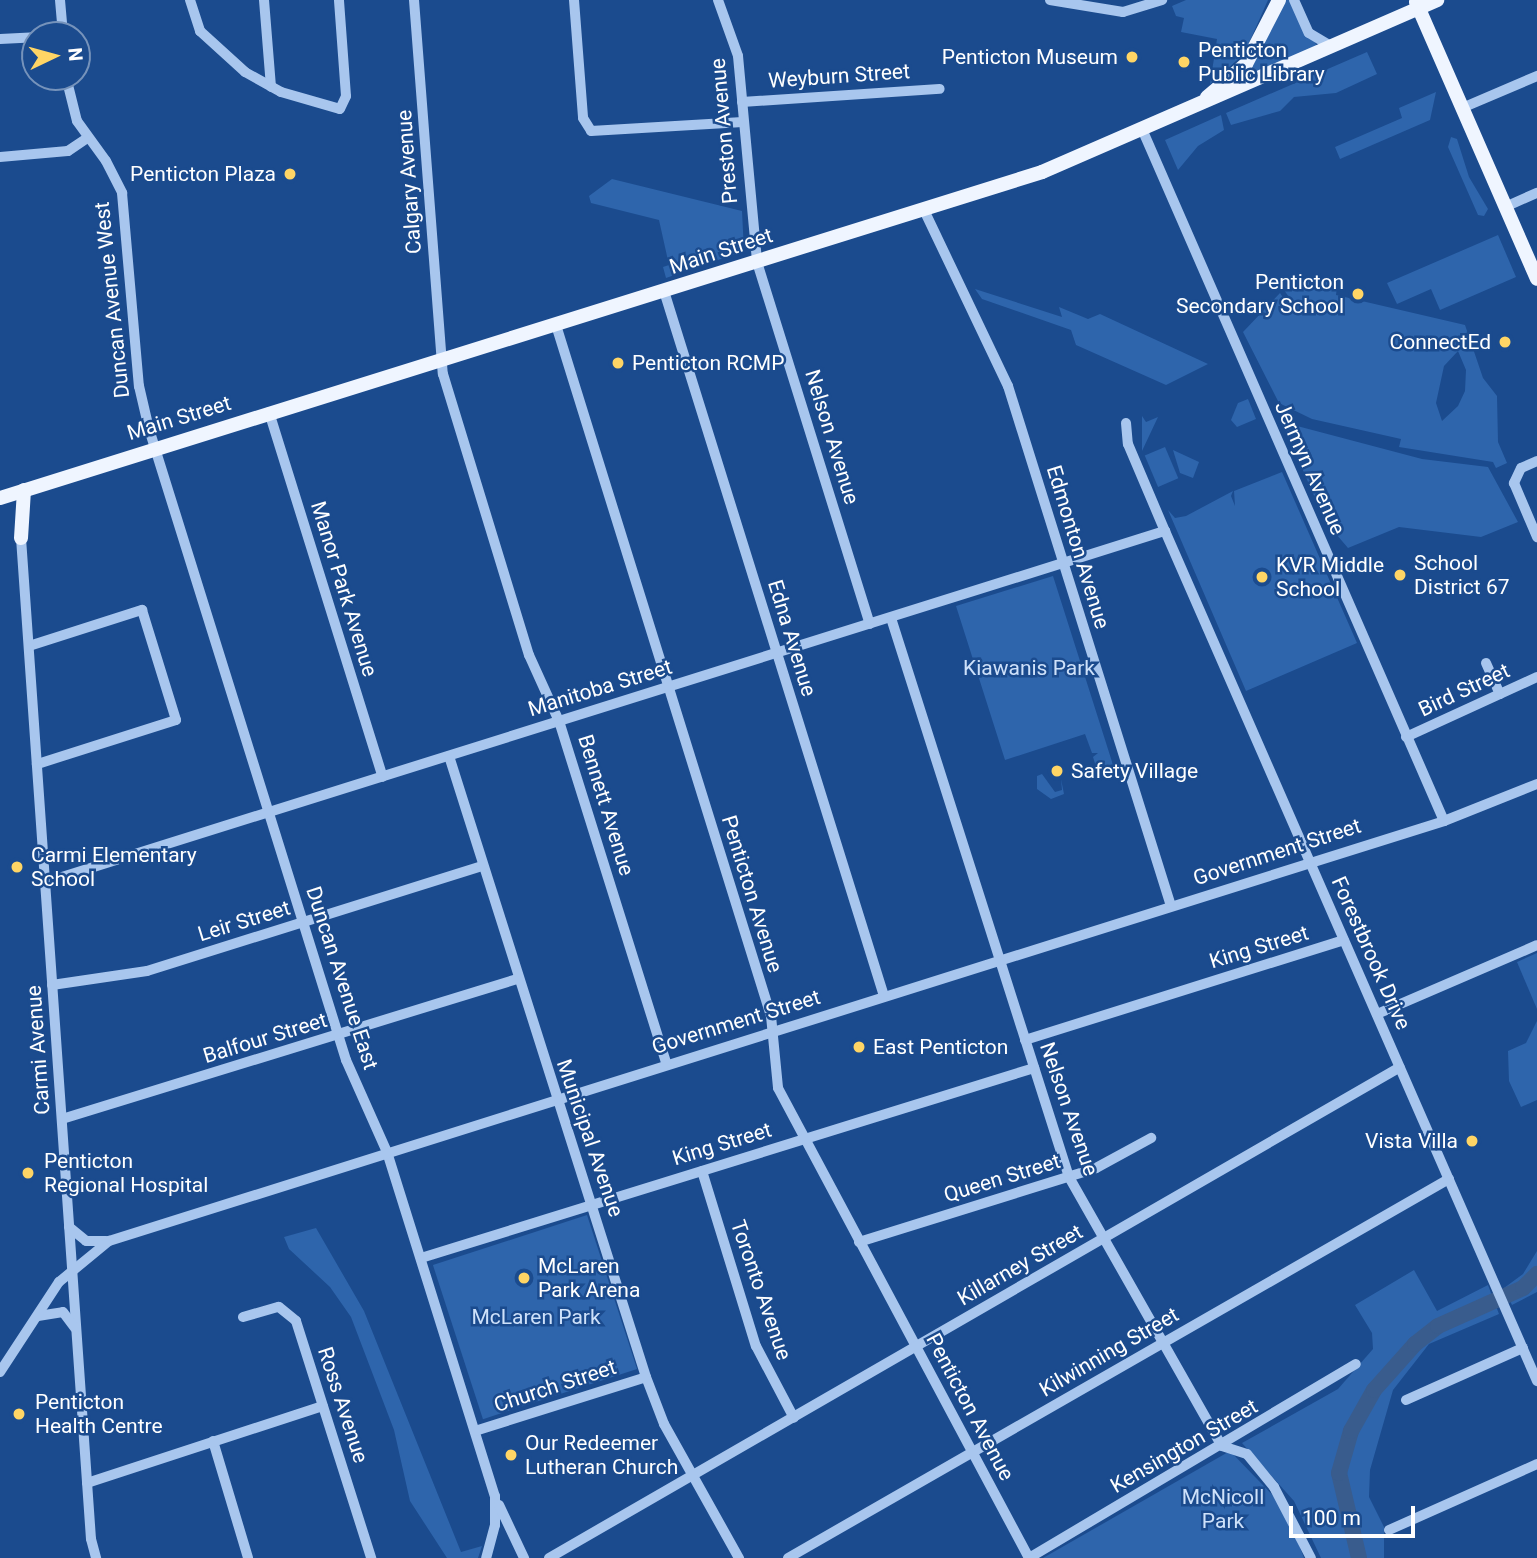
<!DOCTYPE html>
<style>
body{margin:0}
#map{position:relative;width:1537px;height:1558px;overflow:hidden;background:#1b4b8e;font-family:Roboto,sans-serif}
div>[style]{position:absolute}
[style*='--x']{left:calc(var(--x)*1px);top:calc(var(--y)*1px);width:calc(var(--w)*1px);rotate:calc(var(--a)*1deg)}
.green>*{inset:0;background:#2e65ac;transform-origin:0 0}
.river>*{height:16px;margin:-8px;padding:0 8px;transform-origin:8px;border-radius:8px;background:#395c8d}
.minor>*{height:10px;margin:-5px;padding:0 5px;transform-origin:5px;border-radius:5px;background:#a8c6ee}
.major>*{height:14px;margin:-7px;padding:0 7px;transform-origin:7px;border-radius:7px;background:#eff5ff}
.dots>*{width:19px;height:19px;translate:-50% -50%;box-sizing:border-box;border:4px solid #1b4b8e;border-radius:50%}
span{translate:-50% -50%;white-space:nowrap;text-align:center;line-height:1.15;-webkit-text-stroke:5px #1b4b8e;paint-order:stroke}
.poi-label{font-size:21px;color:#fff}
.left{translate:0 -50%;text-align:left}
.right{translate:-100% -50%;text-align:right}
.street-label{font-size:21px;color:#fff}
.park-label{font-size:21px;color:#cee1fa}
.north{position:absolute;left:21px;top:21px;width:70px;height:70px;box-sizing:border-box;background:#1b4b8e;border:2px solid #7693bb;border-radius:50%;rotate:85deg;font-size:19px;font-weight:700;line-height:28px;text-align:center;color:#fff}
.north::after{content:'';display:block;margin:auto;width:24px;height:32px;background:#ffd565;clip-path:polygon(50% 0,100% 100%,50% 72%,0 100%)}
.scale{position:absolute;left:1289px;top:1506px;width:126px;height:32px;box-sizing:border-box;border:4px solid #fff;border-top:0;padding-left:9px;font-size:21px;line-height:24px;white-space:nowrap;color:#fff;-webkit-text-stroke:5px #1b4b8e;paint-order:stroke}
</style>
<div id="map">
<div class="green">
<i style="clip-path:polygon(1186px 0,1268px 0,1244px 54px,1210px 84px,1217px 39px,1181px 32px,1184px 18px,1176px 16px,1172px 6px)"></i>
<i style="clip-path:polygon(1284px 0,1290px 0,1317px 46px,1255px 73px,1250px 71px)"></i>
<i style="clip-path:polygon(1367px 52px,1377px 74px,1336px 93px,1294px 97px,1280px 111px,1231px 125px,1226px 113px)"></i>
<i style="clip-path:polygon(1436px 92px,1430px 120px,1340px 159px,1335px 147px,1402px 118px,1399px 108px)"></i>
<i style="clip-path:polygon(1221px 115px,1224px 130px,1198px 146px,1178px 170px,1165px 140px)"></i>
<i style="clip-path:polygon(1451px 137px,1457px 139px,1469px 177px,1488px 209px,1484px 216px,1478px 215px,1448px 147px)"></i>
<i style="clip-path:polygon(612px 179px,742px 211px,744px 251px,666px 278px,663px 267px,669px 265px,659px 220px,591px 203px,589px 196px)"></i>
<i style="clip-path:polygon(1498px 235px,1516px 277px,1440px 310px,1431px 289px,1397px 304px,1387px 283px)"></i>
<i style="clip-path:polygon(evenodd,1320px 278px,1338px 279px,1336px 295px,1465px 325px,1483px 378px,1497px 396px,1498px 442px,1507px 463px,1496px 468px,1493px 462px,1399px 447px,1401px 439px,1312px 419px,1279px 403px,1243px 332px,1280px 293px,1289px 307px,1293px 303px,1284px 290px,1320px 278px,1458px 351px,1466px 370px,1465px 391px,1458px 406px,1442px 421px,1436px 403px,1444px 366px,1458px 351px)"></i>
<i style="clip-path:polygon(975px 289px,1062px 317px,1059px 307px,1088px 319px,1100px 314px,1208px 364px,1166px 385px,1076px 345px,1071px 330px,982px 299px)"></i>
<i style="clip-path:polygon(1248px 399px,1256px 419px,1237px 427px,1231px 420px,1238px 403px)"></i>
<i style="clip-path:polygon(1142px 416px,1146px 422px,1158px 417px,1142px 451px)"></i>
<i style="clip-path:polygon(1282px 422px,1422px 459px,1488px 467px,1518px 522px,1481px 537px,1399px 527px,1348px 548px,1325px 521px)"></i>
<i style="left:1165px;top:447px;width:34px;height:22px;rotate:67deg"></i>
<i style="clip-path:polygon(1173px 450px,1199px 462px,1193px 478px,1180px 473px)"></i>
<i style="clip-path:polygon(1282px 472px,1357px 643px,1246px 691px,1168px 510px,1175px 518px,1186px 516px,1233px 491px,1231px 496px,1235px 506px,1234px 491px)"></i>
<i style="clip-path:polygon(1053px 576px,1114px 768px,1098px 773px,1093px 757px,1098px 753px,1092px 753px,1085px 734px,1005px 760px,956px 606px)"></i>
<i style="clip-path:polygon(1042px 774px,1055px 792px,1062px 790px,1061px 779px,1064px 794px,1051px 799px,1037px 789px,1037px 776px)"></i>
<i style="clip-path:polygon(1537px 953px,1537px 1009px,1517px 962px)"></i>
<i style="clip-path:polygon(1537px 1021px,1537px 1100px,1521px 1107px,1509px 1081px,1508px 1051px,1526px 1043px)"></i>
<i style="left:587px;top:1215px;width:162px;height:162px;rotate:72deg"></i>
<i style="clip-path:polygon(316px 1228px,364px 1311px,461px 1552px,482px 1546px,478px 1558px,447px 1558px,410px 1501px,394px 1430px,351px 1317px,330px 1287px,289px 1249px,284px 1237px)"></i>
<i style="clip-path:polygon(1537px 1251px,1537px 1292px,1512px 1305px,1504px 1288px,1523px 1274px)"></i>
<i style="clip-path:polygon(1414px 1270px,1437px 1311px,1488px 1285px,1499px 1314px,1429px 1344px,1393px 1390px,1370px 1470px,1369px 1497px,1384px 1527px,1384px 1558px,1321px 1558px,1294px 1501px,1242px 1443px,1338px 1389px,1373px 1349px,1372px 1333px,1355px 1305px)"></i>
<i style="clip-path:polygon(1230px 1451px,1285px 1508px,1304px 1558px,1043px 1558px)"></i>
</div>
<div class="river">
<i style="--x:1359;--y:1558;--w:87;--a:-103.2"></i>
<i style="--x:1339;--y:1473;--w:44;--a:-74.1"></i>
<i style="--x:1351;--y:1431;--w:47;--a:-60.7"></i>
<i style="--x:1374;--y:1390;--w:62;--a:-48.3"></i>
<i style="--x:1415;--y:1344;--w:29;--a:-38"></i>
<i style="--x:1438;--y:1326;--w:93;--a:-24.1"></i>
<i style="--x:1523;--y:1288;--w:20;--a:-45"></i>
</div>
<div class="minor">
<i style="--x:60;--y:0;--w:35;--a:85"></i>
<i style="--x:190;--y:0;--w:33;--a:72"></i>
<i style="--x:200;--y:31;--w:61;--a:42.3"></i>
<i style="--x:245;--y:72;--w:41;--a:29.1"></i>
<i style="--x:281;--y:92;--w:61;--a:16.1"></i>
<i style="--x:340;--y:109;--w:14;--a:-65"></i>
<i style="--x:346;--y:96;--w:96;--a:-94.2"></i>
<i style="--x:264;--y:0;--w:87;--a:85.4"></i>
<i style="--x:414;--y:0;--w:375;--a:85.6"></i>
<i style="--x:443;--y:374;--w:294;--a:73"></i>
<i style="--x:529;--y:655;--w:72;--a:65.6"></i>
<i style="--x:559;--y:721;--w:358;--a:72.6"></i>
<i style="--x:574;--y:0;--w:118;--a:85.6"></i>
<i style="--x:583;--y:118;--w:15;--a:58"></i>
<i style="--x:591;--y:131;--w:152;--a:-3.4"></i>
<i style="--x:718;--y:0;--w:59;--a:70.3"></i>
<i style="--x:738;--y:56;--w:207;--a:84.7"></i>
<i style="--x:757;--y:262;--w:379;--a:72.7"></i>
<i style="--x:1050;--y:0;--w:74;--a:9.3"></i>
<i style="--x:1123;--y:12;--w:41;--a:-17.1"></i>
<i style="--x:1294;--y:0;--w:36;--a:66"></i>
<i style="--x:1309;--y:33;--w:27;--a:31"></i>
<i style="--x:0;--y:39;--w:35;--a:-3"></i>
<i style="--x:66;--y:77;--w:45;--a:76"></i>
<i style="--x:77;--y:121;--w:49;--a:54.1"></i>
<i style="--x:106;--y:161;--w:36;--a:63"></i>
<i style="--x:122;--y:193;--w:194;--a:85"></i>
<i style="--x:139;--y:386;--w:44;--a:76.9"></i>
<i style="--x:149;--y:429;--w:661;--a:72.66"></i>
<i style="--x:346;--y:1060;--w:101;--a:66"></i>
<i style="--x:387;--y:1152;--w:361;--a:72.6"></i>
<i style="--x:495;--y:1496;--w:29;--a:90"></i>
<i style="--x:495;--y:1525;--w:34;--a:105"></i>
<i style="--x:742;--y:102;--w:198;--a:-3.8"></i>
<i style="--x:1462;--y:108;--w:82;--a:-23.1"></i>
<i style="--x:1142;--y:129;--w:755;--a:66.42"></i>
<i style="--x:0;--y:157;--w:68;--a:-5"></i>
<i style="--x:68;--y:151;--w:23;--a:-34"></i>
<i style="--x:1505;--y:207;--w:35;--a:-24"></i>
<i style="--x:924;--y:210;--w:195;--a:64.5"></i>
<i style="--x:1008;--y:386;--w:545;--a:72.6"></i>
<i style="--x:664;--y:291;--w:739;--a:72.67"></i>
<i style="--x:556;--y:325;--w:724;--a:72.72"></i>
<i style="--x:771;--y:1016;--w:72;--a:84.4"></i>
<i style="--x:778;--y:1088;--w:533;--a:61.9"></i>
<i style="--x:269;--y:412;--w:382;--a:72.7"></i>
<i style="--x:1126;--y:423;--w:21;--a:85"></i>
<i style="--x:1128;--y:444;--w:95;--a:67"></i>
<i style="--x:1165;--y:531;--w:928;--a:66.36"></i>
<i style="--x:1537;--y:461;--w:17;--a:156"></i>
<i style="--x:1521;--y:468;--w:17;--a:115"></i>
<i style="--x:1514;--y:483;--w:59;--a:66.9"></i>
<i style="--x:21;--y:538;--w:1003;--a:86"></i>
<i style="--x:91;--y:1539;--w:20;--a:75"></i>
<i style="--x:891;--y:618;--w:587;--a:72.34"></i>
<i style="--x:1069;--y:1177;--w:309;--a:60.4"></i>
<i style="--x:1222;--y:1446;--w:26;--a:18"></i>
<i style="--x:1247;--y:1454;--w:43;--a:50.7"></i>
<i style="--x:1274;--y:1487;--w:80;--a:62.5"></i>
<i style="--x:29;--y:646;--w:119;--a:-17.7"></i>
<i style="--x:142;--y:610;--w:115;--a:72.8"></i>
<i style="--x:176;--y:720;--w:146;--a:162.4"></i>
<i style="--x:1486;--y:663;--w:34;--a:66"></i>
<i style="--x:1406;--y:737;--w:144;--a:-24.6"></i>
<i style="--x:449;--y:756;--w:651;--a:72.4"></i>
<i style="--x:646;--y:1377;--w:50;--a:69"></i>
<i style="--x:664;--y:1424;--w:154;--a:60.8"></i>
<i style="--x:46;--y:882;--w:1173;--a:-17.42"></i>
<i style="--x:52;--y:985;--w:96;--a:-8.4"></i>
<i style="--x:147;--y:971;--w:352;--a:-17.4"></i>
<i style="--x:1377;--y:1014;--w:174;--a:-23.3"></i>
<i style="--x:1025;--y:1040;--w:334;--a:-17.4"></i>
<i style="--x:62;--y:1119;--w:477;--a:-17.1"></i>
<i style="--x:702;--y:1171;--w:183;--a:72.9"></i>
<i style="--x:756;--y:1346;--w:81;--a:62.2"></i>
<i style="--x:69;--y:1227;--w:22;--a:39"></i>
<i style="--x:86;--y:1241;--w:20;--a:0"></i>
<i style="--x:859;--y:1242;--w:248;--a:-17.3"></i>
<i style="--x:1096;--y:1168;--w:63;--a:-28.6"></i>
<i style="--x:421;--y:1258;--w:642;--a:-17.22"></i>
<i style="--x:38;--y:1316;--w:25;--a:-9"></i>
<i style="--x:63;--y:1312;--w:20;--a:53"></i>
<i style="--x:243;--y:1317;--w:37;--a:-16"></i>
<i style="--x:279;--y:1307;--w:22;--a:39"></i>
<i style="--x:296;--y:1321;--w:249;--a:72.4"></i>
<i style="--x:0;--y:1372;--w:108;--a:-56.8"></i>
<i style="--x:59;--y:1282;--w:65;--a:-39.4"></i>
<i style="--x:109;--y:1241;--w:1400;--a:-17.46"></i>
<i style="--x:1444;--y:821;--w:100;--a:-21.7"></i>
<i style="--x:1406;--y:1400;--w:128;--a:-24"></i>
<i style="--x:475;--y:1431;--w:179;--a:-17.5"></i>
<i style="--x:213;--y:1441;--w:122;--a:73.3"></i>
<i style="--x:87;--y:1483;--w:248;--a:-18.1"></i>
<i style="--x:499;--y:1505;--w:59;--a:64.7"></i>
<i style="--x:1389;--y:1530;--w:162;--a:-24"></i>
<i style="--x:549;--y:1558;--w:982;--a:-29.98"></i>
<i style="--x:788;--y:1558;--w:762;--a:-29.83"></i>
<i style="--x:1029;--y:1558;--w:380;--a:-30.7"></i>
</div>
<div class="major">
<i style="--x:1416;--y:2;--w:302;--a:66.4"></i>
<i style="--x:1207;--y:97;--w:51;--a:-40.2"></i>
<i style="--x:1246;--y:64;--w:72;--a:-62.7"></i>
<i style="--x:0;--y:498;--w:1092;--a:-17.37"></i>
<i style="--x:1042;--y:172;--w:431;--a:-23.5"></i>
<i style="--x:21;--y:538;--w:48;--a:-86.4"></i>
</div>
<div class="dots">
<i style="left:1132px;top:57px;background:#ffd565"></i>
<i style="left:1184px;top:62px;background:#ffd565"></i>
<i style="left:290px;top:174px;background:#ffd565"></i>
<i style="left:1358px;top:294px;background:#ffd565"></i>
<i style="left:1505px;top:342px;background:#ffd565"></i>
<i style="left:618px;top:363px;background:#ffd565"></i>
<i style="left:1400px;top:575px;background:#ffd565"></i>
<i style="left:1262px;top:577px;background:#ffd565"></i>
<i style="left:1057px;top:771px;background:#ffd565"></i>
<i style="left:17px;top:867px;background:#ffd565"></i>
<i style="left:859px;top:1047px;background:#ffd565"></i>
<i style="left:1472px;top:1141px;background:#ffd565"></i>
<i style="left:28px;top:1173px;background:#ffd565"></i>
<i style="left:524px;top:1278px;background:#ffd565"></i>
<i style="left:19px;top:1414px;background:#ffd565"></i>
<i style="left:511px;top:1455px;background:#ffd565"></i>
</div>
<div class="poi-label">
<span class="left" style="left:1198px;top:62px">Penticton<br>Public Library</span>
<span class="right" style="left:1118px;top:57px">Penticton Museum</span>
<span class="right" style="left:276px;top:174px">Penticton Plaza</span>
<span class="right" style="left:1344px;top:294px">Penticton<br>Secondary School</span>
<span class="right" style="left:1491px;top:342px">ConnectEd</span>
<span class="left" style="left:632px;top:363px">Penticton RCMP</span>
<span class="left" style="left:1414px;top:575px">School<br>District 67</span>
<span class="left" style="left:1276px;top:577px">KVR Middle<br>School</span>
<span class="left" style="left:1071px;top:771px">Safety Village</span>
<span class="left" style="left:31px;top:867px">Carmi Elementary<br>School</span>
<span class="left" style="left:873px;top:1047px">East Penticton</span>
<span class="right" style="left:1458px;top:1141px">Vista Villa</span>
<span class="left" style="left:44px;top:1173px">Penticton<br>Regional Hospital</span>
<span class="left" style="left:538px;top:1278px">McLaren<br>Park Arena</span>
<span class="left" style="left:35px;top:1414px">Penticton<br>Health Centre</span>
<span class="left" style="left:525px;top:1455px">Our Redeemer<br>Lutheran Church</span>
</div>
<div class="street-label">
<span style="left:839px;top:76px;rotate:-4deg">Weyburn Street</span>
<span style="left:724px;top:131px;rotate:-95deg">Preston Avenue</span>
<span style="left:409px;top:182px;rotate:-94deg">Calgary Avenue</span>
<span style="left:721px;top:251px;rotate:-18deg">Main Street</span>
<span style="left:112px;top:300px;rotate:-96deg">Duncan Avenue West</span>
<span style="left:179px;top:418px;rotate:-17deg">Main Street</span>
<span style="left:832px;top:437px;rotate:73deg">Nelson Avenue</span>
<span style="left:1310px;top:468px;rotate:66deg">Jermyn Avenue</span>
<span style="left:1078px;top:547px;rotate:73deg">Edmonton Avenue</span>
<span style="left:344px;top:589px;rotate:73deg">Manor Park Avenue</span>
<span style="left:792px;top:638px;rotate:73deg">Edna Avenue</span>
<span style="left:600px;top:688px;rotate:-17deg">Manitoba Street</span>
<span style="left:1464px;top:690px;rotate:-25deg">Bird Street</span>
<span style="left:606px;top:805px;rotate:73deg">Bennett Avenue</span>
<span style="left:1277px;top:852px;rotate:-18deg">Government Street</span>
<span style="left:752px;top:894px;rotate:73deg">Penticton Avenue</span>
<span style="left:244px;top:921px;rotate:-17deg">Leir Street</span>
<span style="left:1259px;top:947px;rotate:-17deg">King Street</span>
<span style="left:1371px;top:953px;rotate:66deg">Forestbrook Drive</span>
<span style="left:342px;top:978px;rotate:72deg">Duncan Avenue East</span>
<span style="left:736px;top:1022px;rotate:-17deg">Government Street</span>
<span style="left:265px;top:1038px;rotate:-17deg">Balfour Street</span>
<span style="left:38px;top:1050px;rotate:-94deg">Carmi Avenue</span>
<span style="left:1069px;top:1109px;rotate:71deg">Nelson Avenue</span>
<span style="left:590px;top:1138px;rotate:71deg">Municipal Avenue</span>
<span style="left:722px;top:1144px;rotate:-17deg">King Street</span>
<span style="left:1002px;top:1178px;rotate:-17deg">Queen Street</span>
<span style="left:1020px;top:1265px;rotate:-30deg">Killarney Street</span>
<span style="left:761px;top:1290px;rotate:71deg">Toronto Avenue</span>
<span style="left:1109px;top:1352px;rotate:-30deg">Kilwinning Street</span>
<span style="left:555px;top:1386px;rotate:-18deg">Church Street</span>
<span style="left:343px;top:1405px;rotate:72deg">Ross Avenue</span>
<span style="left:970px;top:1407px;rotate:62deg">Penticton Avenue</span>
<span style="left:1184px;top:1446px;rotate:-30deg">Kensington Street</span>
</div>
<div class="park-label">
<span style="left:1029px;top:668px">Kiawanis Park</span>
<span style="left:536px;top:1317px">McLaren Park</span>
<span style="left:1223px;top:1509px">McNicoll<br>Park</span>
</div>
<div class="north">N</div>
<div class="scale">100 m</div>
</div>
